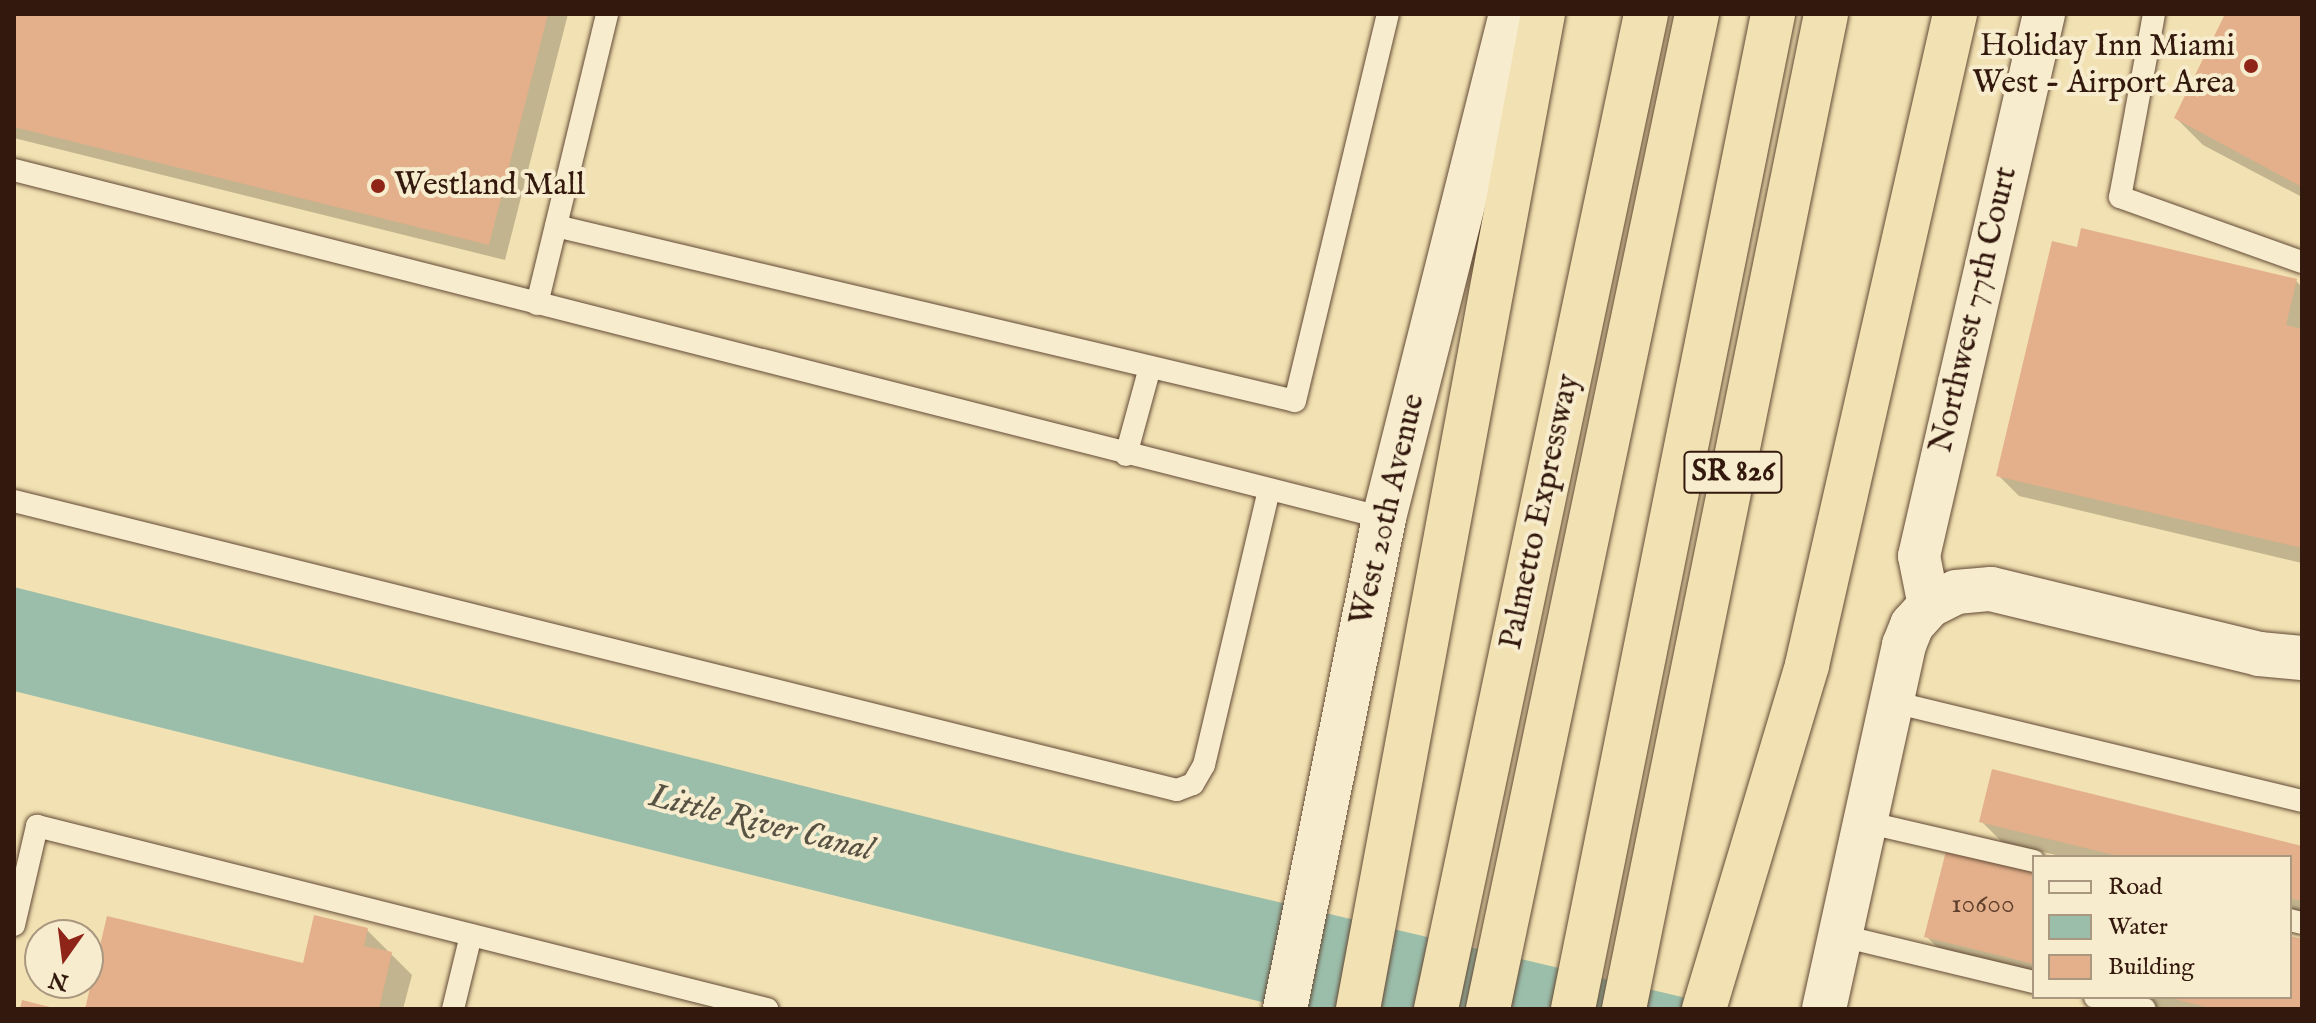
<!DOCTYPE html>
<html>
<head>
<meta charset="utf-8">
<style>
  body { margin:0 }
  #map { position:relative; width:2316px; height:1023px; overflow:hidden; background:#f2e1b2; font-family:"IM FELL English",serif }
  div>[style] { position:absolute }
  .water>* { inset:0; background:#9bbeab }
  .shadow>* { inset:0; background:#0003 }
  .building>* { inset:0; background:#e3b08b }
  .roads { filter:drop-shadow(0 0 2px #634a36) drop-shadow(0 0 2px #634a36) }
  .service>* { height:22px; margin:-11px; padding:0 11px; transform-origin:11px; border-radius:11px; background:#f7eccd }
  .minor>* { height:42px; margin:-21px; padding:0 21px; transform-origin:21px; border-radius:21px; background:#f7eccd }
  .tertiary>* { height:44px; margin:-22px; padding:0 22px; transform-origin:22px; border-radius:22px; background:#f7eccd }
  .motorway>* { height:44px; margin:-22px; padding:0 22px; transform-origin:22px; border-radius:22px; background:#f2e1b2 }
  .dots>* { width:22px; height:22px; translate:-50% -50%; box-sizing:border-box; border:4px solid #f7eccd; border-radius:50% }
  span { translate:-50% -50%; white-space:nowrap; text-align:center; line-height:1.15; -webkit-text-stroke:8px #f7eccd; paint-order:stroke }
  .number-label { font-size:28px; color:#5f3e2c }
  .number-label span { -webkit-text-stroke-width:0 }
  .shield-label span { padding:2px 6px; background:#f7eccd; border:2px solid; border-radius:6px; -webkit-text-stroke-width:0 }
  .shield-label { font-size:30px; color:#33180d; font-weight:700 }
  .poi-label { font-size:32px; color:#33180d }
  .right { translate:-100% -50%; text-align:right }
  .left { translate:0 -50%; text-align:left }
  .street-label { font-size:32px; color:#33180d }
  .water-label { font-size:34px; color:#575244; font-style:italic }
  .frame { position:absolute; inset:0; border:16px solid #33180d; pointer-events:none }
  .legend { position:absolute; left:2032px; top:855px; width:260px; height:144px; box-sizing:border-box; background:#f7eccd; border:2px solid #a99780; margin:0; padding:10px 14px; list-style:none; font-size:24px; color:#33180d }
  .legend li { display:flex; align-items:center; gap:16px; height:40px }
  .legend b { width:40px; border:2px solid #a99780 }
  .north { position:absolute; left:24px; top:919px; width:80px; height:80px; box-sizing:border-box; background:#f7eccd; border:2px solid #a99780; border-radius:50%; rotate:194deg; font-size:22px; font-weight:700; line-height:32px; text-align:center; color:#33180d }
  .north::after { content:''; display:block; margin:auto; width:28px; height:36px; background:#8f2418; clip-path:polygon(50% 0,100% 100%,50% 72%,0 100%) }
</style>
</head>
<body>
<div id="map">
  <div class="water">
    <div style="clip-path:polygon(14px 587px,1070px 853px,1733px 1009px,1290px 1009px,14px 691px)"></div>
  </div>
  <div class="shadow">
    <div style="clip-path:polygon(14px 14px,568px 14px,505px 260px,14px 138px)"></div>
    <div style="clip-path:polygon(2227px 14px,2302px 14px,2302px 197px,2203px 145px,2176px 118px)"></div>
    <div style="clip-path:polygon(2296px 281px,2302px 287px,2302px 563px,2019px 496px,1998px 475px)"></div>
    <div style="clip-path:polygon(1981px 821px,2302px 848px,2302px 916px,2290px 913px,2290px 857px,2064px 857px,2002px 842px)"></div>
    <div style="clip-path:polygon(2034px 875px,2034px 979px,1947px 957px,1927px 937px)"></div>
    <div style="clip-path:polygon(367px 930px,412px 975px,403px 1009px,87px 1009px,305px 965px)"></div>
    <div style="clip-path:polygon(2290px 938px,2302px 941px,2302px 1009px,2156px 1009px,2108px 997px,2290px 997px)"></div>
  </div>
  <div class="building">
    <div style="clip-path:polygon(14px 14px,548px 14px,489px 245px,14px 127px)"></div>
    <div style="clip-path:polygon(2225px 14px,2302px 14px,2302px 187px,2174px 118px)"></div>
    <div style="clip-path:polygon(2081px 228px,2297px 279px,2286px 325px,2302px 329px,2302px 548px,1996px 476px,2052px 241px,2077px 247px)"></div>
    <div style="clip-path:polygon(1992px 769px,2302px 846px,2302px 901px,2290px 898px,2290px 857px,2122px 857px,1979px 822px)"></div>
    <div style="clip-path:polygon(1946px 851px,2034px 872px,2034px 964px,1924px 937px)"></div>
    <div style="clip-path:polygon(314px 915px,368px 928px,364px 946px,392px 952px,379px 1009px,85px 1009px,107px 916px,303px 963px)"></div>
    <div style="clip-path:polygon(2290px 936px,2302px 939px,2302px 1009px,2214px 1009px,2170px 998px,2290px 997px)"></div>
    <div style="clip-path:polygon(22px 1000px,54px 1008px,54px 1009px,20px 1009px)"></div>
  </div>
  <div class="roads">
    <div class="service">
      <div style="left:2154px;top:14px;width:186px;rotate:100.5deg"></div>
      <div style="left:2120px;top:197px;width:193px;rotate:19.7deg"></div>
      <div style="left:14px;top:170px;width:1414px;rotate:14.25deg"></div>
      <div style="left:556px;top:226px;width:759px;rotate:13.32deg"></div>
      <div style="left:1295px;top:401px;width:398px;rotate:-76.5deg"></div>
      <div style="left:537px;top:304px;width:298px;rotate:-76.4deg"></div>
      <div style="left:1126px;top:455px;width:91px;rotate:-74.7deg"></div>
      <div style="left:14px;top:501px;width:1198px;rotate:13.96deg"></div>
      <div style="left:1177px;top:790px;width:17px;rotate:-21deg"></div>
      <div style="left:1193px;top:784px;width:22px;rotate:-60deg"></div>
      <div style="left:1204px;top:765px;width:283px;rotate:-76.7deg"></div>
      <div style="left:1893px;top:702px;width:421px;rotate:13.6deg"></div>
      <div style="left:1865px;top:822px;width:173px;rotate:13deg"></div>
      <div style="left:2290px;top:920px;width:12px;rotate:14deg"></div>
      <div style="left:14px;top:925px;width:102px;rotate:-76.9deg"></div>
      <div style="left:37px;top:826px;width:753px;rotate:14.07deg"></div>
      <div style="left:1838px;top:935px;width:202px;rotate:13.5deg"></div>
      <div style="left:2095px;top:997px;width:51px;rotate:13.5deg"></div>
      <div style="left:453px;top:1009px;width:76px;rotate:-76.3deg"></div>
    </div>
    <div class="minor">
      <div style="left:1929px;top:606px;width:51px;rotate:-101.3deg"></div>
      <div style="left:1919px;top:556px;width:556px;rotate:-77.01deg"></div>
    </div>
    <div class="tertiary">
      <div style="left:1285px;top:1009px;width:501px;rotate:-78.6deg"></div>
      <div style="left:1384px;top:518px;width:520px;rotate:-75.86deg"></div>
      <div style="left:1824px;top:1009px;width:373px;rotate:-77.6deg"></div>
      <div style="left:1904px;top:645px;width:22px;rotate:-68deg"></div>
      <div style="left:1912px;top:625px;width:25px;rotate:-48deg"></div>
      <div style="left:1929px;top:606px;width:30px;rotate:-27deg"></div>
      <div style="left:1956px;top:592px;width:35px;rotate:-5deg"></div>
      <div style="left:1991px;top:589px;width:276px;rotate:13.6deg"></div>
      <div style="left:2259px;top:654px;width:43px;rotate:5.3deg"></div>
    </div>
    <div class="motorway">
      <div style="left:1358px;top:1009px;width:1012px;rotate:-79.47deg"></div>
      <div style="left:1436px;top:1009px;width:1017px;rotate:-78.08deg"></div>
      <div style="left:1488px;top:1009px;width:1017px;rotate:-78.14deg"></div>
      <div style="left:1573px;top:1009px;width:1015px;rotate:-78.63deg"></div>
      <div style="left:1624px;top:1009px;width:1015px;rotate:-78.52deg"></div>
      <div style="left:1704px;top:1009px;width:359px;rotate:-73.3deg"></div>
      <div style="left:1807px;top:665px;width:668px;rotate:-77.19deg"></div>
    </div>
  </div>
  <div class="dots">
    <div style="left:2251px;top:66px;background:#8f2418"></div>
    <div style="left:378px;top:186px;background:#8f2418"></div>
  </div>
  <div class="number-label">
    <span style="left:1983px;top:905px">10600</span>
  </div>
  <div class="shield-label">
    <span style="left:1733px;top:472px">SR 826</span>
  </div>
  <div class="poi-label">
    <span class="right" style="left:2235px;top:66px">Holiday Inn Miami<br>West - Airport Area</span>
    <span class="left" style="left:394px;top:186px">Westland Mall</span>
  </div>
  <div class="street-label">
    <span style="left:1975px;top:310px;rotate:-77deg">Northwest 77th Court</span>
    <span style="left:1389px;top:510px;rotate:-77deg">West 20th Avenue</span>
    <span style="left:1541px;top:512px;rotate:-78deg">Palmetto Expressway</span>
  </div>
  <div class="water-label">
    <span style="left:761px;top:823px;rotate:14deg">Little River Canal</span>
  </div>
  <div class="frame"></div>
  <ul class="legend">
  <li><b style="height:10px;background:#f7eccd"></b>Road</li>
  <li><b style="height:22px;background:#9bbeab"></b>Water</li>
  <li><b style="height:22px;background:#e3b08b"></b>Building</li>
  </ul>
  <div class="north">N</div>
</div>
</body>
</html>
